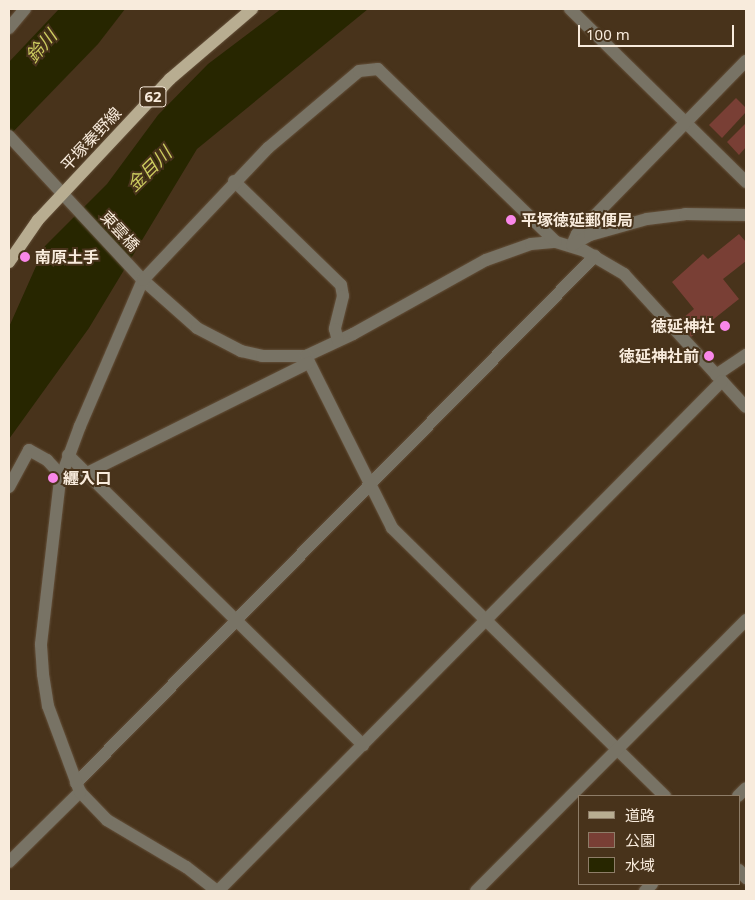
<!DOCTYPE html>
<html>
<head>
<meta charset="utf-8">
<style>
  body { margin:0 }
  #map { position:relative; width:755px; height:900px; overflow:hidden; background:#48331b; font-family:"Noto Sans","Noto Sans JP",sans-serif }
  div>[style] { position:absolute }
  .green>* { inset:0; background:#793f35 }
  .water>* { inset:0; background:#272600 }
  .roads { filter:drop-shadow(0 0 1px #64503a) drop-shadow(0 0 1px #64503a) }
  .minor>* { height:12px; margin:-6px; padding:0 6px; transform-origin:6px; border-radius:6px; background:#787365 }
  .major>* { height:12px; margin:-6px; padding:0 6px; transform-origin:6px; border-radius:6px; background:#b8ad91 }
  .dots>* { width:14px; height:14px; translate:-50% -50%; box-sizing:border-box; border:2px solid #48331b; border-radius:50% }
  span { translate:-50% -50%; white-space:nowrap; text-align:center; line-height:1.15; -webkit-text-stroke:4px #48331b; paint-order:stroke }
  .shield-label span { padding:1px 4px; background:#48331b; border:1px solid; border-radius:4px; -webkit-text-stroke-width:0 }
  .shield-label { font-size:15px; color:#f8ebdc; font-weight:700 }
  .street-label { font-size:16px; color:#f8ebdc }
  .poi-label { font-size:16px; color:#f8ebdc; font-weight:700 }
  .left { translate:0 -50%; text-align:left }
  .right { translate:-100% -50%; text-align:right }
  .water-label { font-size:18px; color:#cccc5f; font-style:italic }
  .frame { position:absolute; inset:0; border:10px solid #f8ebdc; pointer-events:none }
  .legend { position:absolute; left:578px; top:795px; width:162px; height:90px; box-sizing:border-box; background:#48331b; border:1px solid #8e7d68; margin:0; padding:6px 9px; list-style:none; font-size:15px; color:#f8ebdc }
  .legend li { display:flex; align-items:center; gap:10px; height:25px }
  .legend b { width:25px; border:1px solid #8e7d68 }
  .scale { position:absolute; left:578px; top:25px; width:156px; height:22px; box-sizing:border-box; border:2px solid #f8ebdc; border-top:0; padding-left:6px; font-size:15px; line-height:18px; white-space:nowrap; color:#f8ebdc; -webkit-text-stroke:4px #48331b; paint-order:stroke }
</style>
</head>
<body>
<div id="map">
  <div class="green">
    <div style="clip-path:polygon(736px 98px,746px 108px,746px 112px,722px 138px,709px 125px)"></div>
    <div style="clip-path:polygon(746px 123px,746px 147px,739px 155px,727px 142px)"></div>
    <div style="clip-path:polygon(739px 234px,746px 242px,746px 261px,723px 279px,739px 299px,691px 337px,678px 322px,694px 309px,672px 282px,703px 254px,708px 259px)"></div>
  </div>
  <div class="water">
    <div style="clip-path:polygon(59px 9px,125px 9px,98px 44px,9px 136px,9px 62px)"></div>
    <div style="clip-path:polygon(281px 9px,368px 9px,197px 149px,89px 328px,9px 439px,9px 327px,45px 246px,107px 184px,158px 115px,208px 64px)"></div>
  </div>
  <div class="roads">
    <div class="minor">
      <div style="left:570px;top:9px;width:247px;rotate:44.5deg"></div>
      <div style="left:9px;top:28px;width:25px;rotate:-50deg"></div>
      <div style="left:9px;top:136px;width:197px;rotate:47.1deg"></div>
      <div style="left:143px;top:280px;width:72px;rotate:41.6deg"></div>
      <div style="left:197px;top:328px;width:50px;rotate:27.6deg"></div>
      <div style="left:241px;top:351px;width:22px;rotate:13deg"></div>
      <div style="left:262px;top:356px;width:44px"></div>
      <div style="left:306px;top:356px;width:52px;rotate:-25.1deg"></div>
      <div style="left:353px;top:334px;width:152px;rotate:-29.1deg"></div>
      <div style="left:486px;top:260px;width:48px;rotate:-19.6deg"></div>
      <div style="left:531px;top:244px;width:25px;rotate:-5deg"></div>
      <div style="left:556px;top:242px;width:28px;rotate:17deg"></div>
      <div style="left:583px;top:250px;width:48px;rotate:30.3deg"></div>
      <div style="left:624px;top:274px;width:180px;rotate:47.5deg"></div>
      <div style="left:234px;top:181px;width:149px;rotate:44.2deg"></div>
      <div style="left:341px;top:285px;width:11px;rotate:80deg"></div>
      <div style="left:343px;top:296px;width:34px;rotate:104deg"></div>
      <div style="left:335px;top:329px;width:12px;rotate:76deg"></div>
      <div style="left:572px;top:245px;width:12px;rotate:-66deg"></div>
      <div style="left:577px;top:234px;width:242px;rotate:-45.7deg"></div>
      <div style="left:572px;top:245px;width:21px;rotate:-29deg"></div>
      <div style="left:590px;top:235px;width:59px;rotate:-15.7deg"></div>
      <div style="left:647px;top:219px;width:38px;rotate:-7deg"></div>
      <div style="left:685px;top:214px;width:61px;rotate:0.9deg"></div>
      <div style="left:306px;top:356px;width:192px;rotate:63.4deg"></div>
      <div style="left:392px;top:528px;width:383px;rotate:44.5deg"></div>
      <div style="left:716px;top:375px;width:36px;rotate:-34deg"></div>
      <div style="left:68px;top:455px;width:414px;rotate:44.5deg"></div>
      <div style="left:87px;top:473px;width:248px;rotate:-26.4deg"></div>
      <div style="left:9px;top:487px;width:42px;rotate:-61.6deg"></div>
      <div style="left:29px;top:450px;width:21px;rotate:29deg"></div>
      <div style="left:47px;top:460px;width:22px;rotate:47deg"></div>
      <div style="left:76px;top:783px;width:740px;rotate:-45.44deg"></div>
      <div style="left:738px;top:796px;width:11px;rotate:-45deg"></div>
      <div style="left:9px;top:862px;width:100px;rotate:-44.6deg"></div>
      <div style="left:739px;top:870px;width:11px;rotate:49deg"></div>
      <div style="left:217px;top:891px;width:39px;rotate:-142deg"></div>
      <div style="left:186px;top:867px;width:92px;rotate:-149.3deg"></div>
      <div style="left:107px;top:820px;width:39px;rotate:-134deg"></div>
      <div style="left:80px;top:792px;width:92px;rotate:-110.4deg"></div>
      <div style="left:48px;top:706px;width:32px;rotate:-99deg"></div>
      <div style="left:43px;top:674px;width:30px;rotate:-94deg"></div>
      <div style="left:41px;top:644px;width:165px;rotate:-83.4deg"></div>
      <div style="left:60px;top:480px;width:58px;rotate:-69.7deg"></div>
      <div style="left:80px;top:426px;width:159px;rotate:-66.7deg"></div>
      <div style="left:143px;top:280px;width:182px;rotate:-46.6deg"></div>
      <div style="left:268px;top:148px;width:119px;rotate:-40.2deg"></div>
      <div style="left:359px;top:71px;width:19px;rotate:-6deg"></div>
      <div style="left:378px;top:69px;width:248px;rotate:44.2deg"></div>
      <div style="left:218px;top:891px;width:717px;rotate:-45.34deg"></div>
      <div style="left:476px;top:891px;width:383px;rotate:-45.1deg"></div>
      <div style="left:645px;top:891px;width:10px;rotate:-45deg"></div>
    </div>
    <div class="major">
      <div style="left:9px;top:262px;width:51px;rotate:-55.4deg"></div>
      <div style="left:38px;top:220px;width:193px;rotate:-46.9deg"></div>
      <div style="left:170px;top:79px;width:108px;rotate:-40.5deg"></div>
    </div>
  </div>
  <div class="dots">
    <div style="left:511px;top:220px;background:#f987e9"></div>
    <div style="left:25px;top:257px;background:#f987e9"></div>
    <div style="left:725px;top:326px;background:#f987e9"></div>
    <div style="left:709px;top:356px;background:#f987e9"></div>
    <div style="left:53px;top:478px;background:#f987e9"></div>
  </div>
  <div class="shield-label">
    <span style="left:153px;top:97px">62</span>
  </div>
  <div class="street-label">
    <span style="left:91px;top:139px;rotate:-47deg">平塚秦野線</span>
    <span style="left:120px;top:231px;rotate:47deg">東雲橋</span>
  </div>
  <div class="poi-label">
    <span class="left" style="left:521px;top:220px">平塚徳延郵便局</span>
    <span class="left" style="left:35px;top:257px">南原土手</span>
    <span class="right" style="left:715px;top:326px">徳延神社</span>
    <span class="right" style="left:699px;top:356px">徳延神社前</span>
    <span class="left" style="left:63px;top:478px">纒入口</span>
  </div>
  <div class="water-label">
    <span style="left:41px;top:46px;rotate:-49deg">鈴川</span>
    <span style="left:149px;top:169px;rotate:-45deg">金目川</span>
  </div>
  <div class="frame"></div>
  <ul class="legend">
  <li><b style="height:6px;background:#b8ad91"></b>道路</li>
  <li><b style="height:14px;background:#793f35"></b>公園</li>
  <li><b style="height:14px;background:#272600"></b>水域</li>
  </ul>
  <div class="scale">100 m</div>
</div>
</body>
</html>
